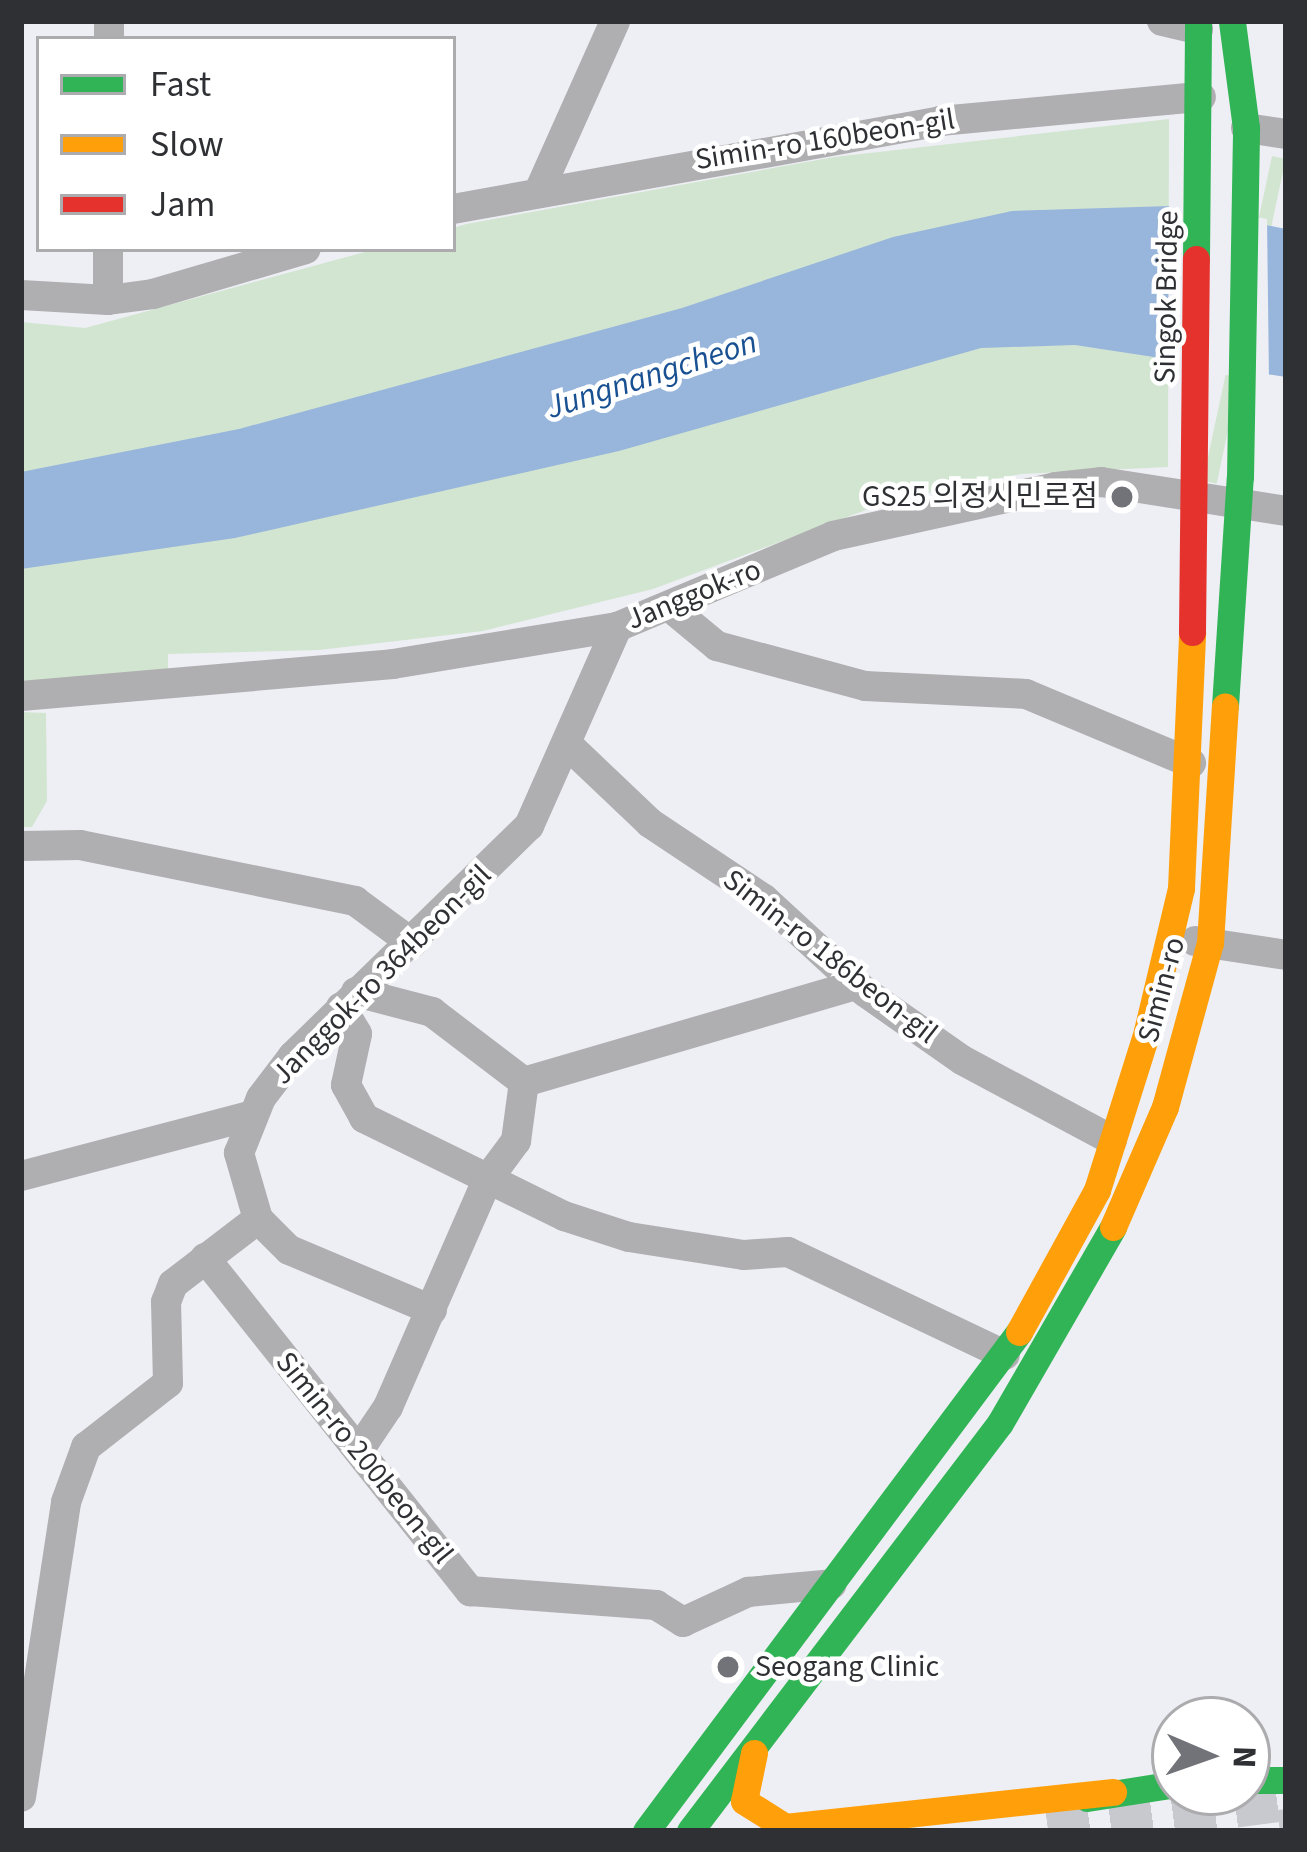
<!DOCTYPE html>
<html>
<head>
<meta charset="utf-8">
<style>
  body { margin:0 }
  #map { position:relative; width:1307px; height:1852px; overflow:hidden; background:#eeeff5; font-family:"Source Sans 3","Noto Sans KR",sans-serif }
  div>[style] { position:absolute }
  .green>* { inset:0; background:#d2e5d1; transform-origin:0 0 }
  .water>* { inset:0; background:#98b5dc }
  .pier>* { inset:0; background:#eeeff5 }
  .secondary-tunnel>* { height:42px; margin-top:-21px; transform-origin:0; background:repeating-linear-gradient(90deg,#c8c9ce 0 42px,transparent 0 63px) }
  .street>* { height:30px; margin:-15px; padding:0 15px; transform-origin:15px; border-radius:15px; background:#afaeb0 }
  .fast>* { height:27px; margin:-13.5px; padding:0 13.5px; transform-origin:13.5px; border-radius:13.5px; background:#30b455 }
  .slow>* { height:27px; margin:-13.5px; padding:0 13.5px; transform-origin:13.5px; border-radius:13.5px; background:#ff9f0a }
  .jam>* { height:27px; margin:-13.5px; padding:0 13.5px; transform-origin:13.5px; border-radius:13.5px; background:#e5322d }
  .dots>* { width:33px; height:33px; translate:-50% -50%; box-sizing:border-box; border:6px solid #fff; border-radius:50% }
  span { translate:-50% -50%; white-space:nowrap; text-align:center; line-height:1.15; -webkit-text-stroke:9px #fff; paint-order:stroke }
  .street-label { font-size:30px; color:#2f3034 }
  .poi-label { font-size:30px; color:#2f3034 }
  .right { translate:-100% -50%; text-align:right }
  .left { translate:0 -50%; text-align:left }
  .water-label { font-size:33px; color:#185091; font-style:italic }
  .frame { position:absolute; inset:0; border:24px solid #2f3034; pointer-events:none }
  .legend { position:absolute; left:36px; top:36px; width:420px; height:216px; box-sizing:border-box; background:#fff; border:3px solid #acacae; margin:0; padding:15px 21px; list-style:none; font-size:36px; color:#2f3034 }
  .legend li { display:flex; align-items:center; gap:24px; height:60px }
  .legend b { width:60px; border:3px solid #acacae }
  .north { position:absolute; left:1151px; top:1696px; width:120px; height:120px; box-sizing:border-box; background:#fff; border:3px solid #acacae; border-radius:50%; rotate:92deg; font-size:33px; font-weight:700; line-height:48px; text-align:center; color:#2f3034 }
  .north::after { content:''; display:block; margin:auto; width:42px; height:54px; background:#727378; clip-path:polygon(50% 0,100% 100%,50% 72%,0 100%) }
</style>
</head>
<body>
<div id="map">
  <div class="green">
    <div style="clip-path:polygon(1169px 119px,1168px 467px,1021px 474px,893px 500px,653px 589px,483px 631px,319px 650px,168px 654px,168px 675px,21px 683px,21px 322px,85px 328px,376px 249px,453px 249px,453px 228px,466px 224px,834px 157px)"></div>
    <div style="left:1272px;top:156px;width:14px;height:332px;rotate:12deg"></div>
    <div style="clip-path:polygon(21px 712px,46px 713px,47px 801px,32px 827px,21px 827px)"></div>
  </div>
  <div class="water">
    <div style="clip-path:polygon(1171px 206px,1286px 229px,1286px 377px,1075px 345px,981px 348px,619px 451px,235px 538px,21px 569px,21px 472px,239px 429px,682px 308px,893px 237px,1012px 211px)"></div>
  </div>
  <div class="pier">
    <div style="clip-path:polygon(1169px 200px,1267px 219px,1269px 381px,1168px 367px)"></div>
  </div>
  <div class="secondary-tunnel">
    <div style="left:1048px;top:1831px;width:240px;rotate:-7.4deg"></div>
    <div style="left:1280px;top:1831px;width:6px;rotate:-9deg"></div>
  </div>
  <div class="street">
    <div style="left:1162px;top:21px;width:37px;rotate:13deg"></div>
    <div style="left:109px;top:39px;width:18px;rotate:-90deg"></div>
    <div style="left:1246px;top:128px;width:40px;rotate:8.5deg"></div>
    <div style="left:540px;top:189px;width:184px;rotate:-65.9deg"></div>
    <div style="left:453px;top:209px;width:495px;rotate:-10.2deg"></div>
    <div style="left:940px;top:121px;width:262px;rotate:-5.3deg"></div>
    <div style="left:21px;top:295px;width:87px;rotate:3.3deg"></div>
    <div style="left:108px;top:300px;width:45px;rotate:-7.6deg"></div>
    <div style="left:153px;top:294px;width:159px;rotate:-16.4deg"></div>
    <div style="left:108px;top:300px;width:51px;rotate:-90deg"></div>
    <div style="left:671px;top:608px;width:60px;rotate:39.6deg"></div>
    <div style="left:717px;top:646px;width:153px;rotate:15.1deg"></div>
    <div style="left:865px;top:686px;width:161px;rotate:2.8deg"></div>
    <div style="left:1026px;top:694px;width:179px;rotate:22.7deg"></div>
    <div style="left:21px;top:696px;width:373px;rotate:-4.9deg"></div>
    <div style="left:393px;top:664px;width:227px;rotate:-9.4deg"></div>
    <div style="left:617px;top:627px;width:234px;rotate:-22.8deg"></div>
    <div style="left:833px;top:536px;width:228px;rotate:-12.4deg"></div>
    <div style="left:1056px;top:487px;width:45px;rotate:-6.3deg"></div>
    <div style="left:1101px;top:482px;width:187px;rotate:8.9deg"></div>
    <div style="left:569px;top:746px;width:112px;rotate:43.5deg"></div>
    <div style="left:650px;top:823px;width:137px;rotate:33.7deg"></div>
    <div style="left:764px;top:899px;width:137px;rotate:42.6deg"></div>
    <div style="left:865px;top:992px;width:118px;rotate:35deg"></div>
    <div style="left:962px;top:1060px;width:170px;rotate:28.1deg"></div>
    <div style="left:21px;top:846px;width:59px;rotate:-1deg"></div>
    <div style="left:80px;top:845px;width:281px;rotate:11.5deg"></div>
    <div style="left:355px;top:901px;width:71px;rotate:36.4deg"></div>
    <div style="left:1195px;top:941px;width:92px;rotate:8.7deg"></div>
    <div style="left:356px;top:992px;width:79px;rotate:14.7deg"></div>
    <div style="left:432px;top:1012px;width:116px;rotate:37.3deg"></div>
    <div style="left:524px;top:1082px;width:346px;rotate:-16.3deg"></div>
    <div style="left:341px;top:1007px;width:31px;rotate:59deg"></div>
    <div style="left:357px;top:1034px;width:52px;rotate:102.2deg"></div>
    <div style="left:346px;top:1085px;width:38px;rotate:61deg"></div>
    <div style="left:364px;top:1118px;width:223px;rotate:26.1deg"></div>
    <div style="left:564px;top:1216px;width:68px;rotate:17.9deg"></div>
    <div style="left:629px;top:1237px;width:116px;rotate:8.9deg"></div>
    <div style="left:744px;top:1255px;width:44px;rotate:-3.9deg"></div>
    <div style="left:788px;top:1252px;width:240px;rotate:25.4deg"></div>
    <div style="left:21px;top:1176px;width:240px;rotate:-14.7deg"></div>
    <div style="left:205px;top:1258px;width:426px;rotate:51.5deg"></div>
    <div style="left:470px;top:1591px;width:187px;rotate:4.3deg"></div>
    <div style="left:656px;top:1605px;width:32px;rotate:32deg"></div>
    <div style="left:683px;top:1622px;width:72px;rotate:-24.8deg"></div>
    <div style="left:748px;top:1592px;width:84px;rotate:-5.4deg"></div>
    <div style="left:432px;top:1310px;width:155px;rotate:-157.2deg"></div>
    <div style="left:289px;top:1250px;width:44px;rotate:-135deg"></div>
    <div style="left:258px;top:1219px;width:69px;rotate:-106.1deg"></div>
    <div style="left:239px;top:1153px;width:59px;rotate:-68.2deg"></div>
    <div style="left:261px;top:1098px;width:53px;rotate:-52.7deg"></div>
    <div style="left:293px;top:1056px;width:330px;rotate:-44.3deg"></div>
    <div style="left:529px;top:826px;width:218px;rotate:-66.1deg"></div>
    <div style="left:359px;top:1450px;width:52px;rotate:-56deg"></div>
    <div style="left:388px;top:1407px;width:248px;rotate:-66.4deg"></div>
    <div style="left:487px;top:1180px;width:49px;rotate:-53.4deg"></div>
    <div style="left:516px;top:1141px;width:60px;rotate:-82.3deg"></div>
    <div style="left:21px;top:1797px;width:298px;rotate:-81.3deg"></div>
    <div style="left:66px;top:1502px;width:59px;rotate:-70deg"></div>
    <div style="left:86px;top:1447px;width:104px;rotate:-38deg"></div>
    <div style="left:168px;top:1383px;width:81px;rotate:-91.4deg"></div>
    <div style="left:166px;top:1302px;width:19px;rotate:-69deg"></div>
    <div style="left:173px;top:1284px;width:107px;rotate:-37.4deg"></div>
  </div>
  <div class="fast">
    <div style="left:1196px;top:259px;width:238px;rotate:-89.5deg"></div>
    <div style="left:1225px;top:706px;width:229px;rotate:-86.3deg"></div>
    <div style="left:1240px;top:477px;width:349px;rotate:-89deg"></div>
    <div style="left:1246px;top:128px;width:108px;rotate:-97.5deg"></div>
    <div style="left:1247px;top:1780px;width:39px"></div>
    <div style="left:1087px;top:1798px;width:89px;rotate:-9deg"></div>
    <div style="left:646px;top:1831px;width:623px;rotate:-53.22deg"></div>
    <div style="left:690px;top:1831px;width:512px;rotate:-52.77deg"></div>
    <div style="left:1000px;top:1423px;width:226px;rotate:-60deg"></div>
  </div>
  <div class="slow">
    <div style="left:1113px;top:1227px;width:131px;rotate:-66.6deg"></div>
    <div style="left:1165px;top:1107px;width:170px;rotate:-74.7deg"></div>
    <div style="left:1210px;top:943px;width:237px;rotate:-86.4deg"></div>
    <div style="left:1019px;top:1332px;width:162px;rotate:-61.2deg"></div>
    <div style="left:1097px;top:1190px;width:167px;rotate:-72.5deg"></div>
    <div style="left:1147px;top:1031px;width:147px;rotate:-76.6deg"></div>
    <div style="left:1181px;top:888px;width:256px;rotate:-87.5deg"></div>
    <div style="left:754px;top:1753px;width:49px;rotate:101.8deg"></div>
    <div style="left:744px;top:1801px;width:49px;rotate:32.4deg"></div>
    <div style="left:785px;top:1827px;width:330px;rotate:-6.1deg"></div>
  </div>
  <div class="jam">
    <div style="left:1192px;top:632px;width:373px;rotate:-89.4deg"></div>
  </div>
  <div class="dots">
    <div style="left:1122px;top:497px;background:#727378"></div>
    <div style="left:728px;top:1667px;background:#727378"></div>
  </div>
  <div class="street-label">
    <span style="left:825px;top:140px;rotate:-9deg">Simin-ro 160beon-gil</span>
    <span style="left:1167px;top:297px;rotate:-89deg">Singok Bridge</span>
    <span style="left:694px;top:595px;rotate:-22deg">Janggok-ro</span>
    <span style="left:830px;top:957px;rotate:38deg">Simin-ro 186beon-gil</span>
    <span style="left:382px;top:975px;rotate:-45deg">Janggok-ro 364beon-gil</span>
    <span style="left:1162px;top:990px;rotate:-75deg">Simin-ro</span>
    <span style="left:364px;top:1458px;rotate:51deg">Simin-ro 200beon-gil</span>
  </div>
  <div class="poi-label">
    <span class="right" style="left:1098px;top:497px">GS25 의정시민로점</span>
    <span class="left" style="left:755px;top:1667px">Seogang Clinic</span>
  </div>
  <div class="water-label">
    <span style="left:652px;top:375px;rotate:-18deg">Jungnangcheon</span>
  </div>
  <div class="frame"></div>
  <ul class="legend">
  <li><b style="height:15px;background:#30b455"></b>Fast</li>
  <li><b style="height:15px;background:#ff9f0a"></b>Slow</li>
  <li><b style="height:15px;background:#e5322d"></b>Jam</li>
  </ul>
  <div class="north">N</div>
</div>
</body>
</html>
